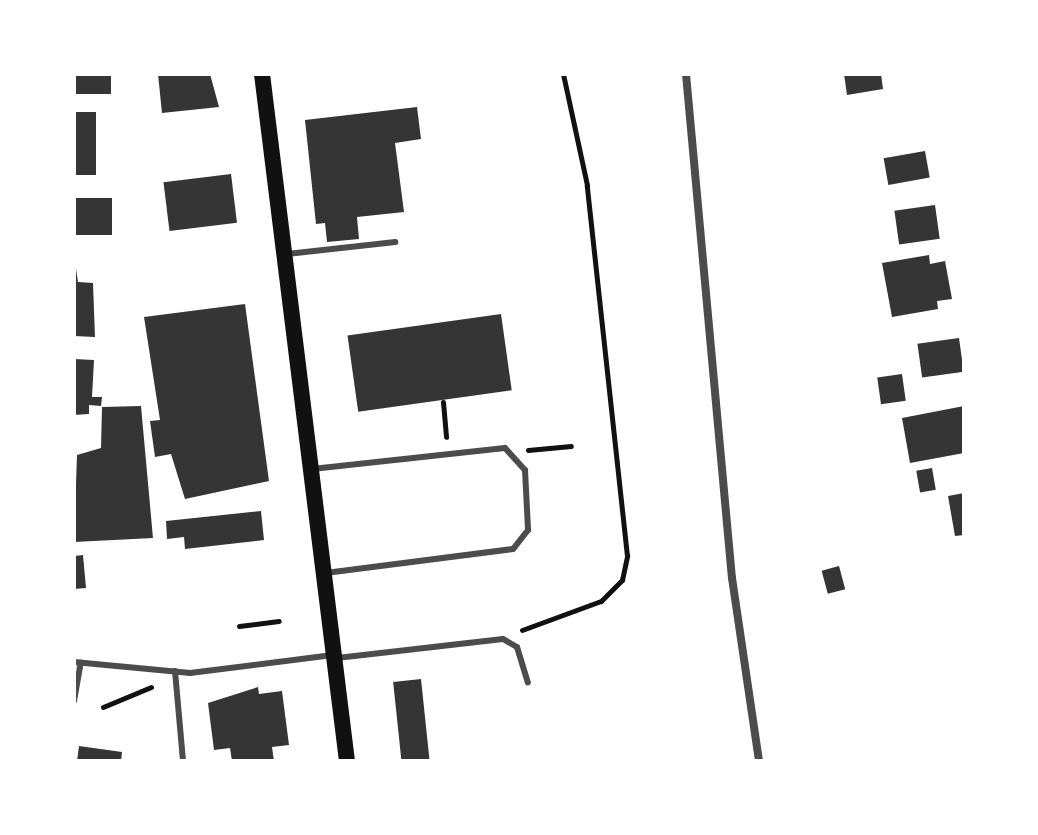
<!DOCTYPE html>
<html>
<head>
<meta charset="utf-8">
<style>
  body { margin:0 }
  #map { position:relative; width:1038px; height:835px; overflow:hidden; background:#fff; font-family:Lato,sans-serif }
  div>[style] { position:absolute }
  .building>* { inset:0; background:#353535; transform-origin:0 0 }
  .path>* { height:5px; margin:-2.5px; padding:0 2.5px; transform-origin:2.5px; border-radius:2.5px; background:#111 }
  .service>* { height:6px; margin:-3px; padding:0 3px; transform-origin:3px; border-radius:3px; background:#4c4c4c }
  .minor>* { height:8px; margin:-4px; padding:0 4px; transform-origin:4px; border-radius:4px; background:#4c4c4c }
  .secondary>* { height:16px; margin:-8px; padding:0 8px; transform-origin:8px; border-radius:8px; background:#111 }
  span { translate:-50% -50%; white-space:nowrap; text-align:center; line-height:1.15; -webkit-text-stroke:6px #fff; paint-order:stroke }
  .frame { position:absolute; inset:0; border:76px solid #fff; pointer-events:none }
</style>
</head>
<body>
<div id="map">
  <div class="building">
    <div style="left:74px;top:74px;width:37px;height:20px"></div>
    <div style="clip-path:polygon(158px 74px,210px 74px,219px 107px,162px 113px)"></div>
    <div style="clip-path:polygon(844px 74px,881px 74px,883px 89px,847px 95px)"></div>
    <div style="clip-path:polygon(417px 107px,421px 139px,395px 143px,404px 212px,357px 217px,359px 239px,327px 242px,325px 223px,316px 224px,305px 120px)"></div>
    <div style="left:74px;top:112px;width:22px;height:63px"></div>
    <div style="left:925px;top:151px;width:27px;height:42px;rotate:80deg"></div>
    <div style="left:231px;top:174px;width:49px;height:68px;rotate:83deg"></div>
    <div style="left:74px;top:198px;width:38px;height:37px"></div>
    <div style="left:935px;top:205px;width:34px;height:41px;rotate:82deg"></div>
    <div style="clip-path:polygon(74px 255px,78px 282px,93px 283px,95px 337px,74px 336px)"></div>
    <div style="clip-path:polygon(929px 255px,930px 264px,945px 261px,952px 299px,937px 301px,938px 309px,892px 317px,882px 263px)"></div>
    <div style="clip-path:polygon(245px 304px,269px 481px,185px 499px,171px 454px,155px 457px,150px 421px,160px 420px,144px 317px)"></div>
    <div style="left:501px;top:314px;width:77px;height:155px;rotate:82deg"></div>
    <div style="left:959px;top:338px;width:34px;height:42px;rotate:82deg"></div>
    <div style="clip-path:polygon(74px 359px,94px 360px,92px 397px,102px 397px,101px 406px,89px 405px,89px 414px,74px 415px)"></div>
    <div style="left:902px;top:374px;width:27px;height:25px;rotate:82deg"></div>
    <div style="clip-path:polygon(141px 406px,153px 538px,74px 542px,77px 455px,101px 448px,102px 407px)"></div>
    <div style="clip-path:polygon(964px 406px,964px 453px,910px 463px,902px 418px)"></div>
    <div style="left:932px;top:468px;width:22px;height:16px;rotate:80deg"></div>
    <div style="clip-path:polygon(964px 493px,964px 535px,955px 536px,948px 496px)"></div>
    <div style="clip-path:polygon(261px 511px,264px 540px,185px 549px,184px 537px,167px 539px,166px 521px)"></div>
    <div style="clip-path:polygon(83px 555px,86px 588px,74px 589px,74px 556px)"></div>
    <div style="left:839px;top:566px;width:24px;height:18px;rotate:75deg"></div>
    <div style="left:421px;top:679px;width:82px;height:28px;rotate:84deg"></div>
    <div style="clip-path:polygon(258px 687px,259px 694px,282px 691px,289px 745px,272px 747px,274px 761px,232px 761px,230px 748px,214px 750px,208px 703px)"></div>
    <div style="clip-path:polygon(79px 746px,122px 752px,121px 761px,77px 761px)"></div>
  </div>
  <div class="path">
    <div style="left:443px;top:402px;width:35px;rotate:85deg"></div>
    <div style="left:528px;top:450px;width:43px;rotate:-5.3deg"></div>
    <div style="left:239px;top:626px;width:40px;rotate:-7.1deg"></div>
    <div style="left:522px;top:630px;width:84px;rotate:-20.2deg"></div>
    <div style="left:601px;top:601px;width:30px;rotate:-45deg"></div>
    <div style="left:622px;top:580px;width:25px;rotate:-78deg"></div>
    <div style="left:627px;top:556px;width:373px;rotate:-96.2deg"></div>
    <div style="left:587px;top:185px;width:114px;rotate:-102.2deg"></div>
    <div style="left:103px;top:707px;width:52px;rotate:-22.6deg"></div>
  </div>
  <div class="service">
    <div style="left:287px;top:254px;width:109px;rotate:-6.3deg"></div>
    <div style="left:312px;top:469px;width:194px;rotate:-6.2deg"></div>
    <div style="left:505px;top:448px;width:30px;rotate:48deg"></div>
    <div style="left:525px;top:470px;width:60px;rotate:87.1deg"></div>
    <div style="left:528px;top:530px;width:24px;rotate:128deg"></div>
    <div style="left:513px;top:549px;width:189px;rotate:172.7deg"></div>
    <div style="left:337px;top:658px;width:167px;rotate:-6.5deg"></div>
    <div style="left:503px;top:639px;width:16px;rotate:30deg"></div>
    <div style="left:517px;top:647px;width:37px;rotate:73deg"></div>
    <div style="left:74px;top:662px;width:117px;rotate:5.4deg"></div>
    <div style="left:190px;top:673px;width:144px;rotate:-7.2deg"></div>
    <div style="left:175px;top:671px;width:90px;rotate:84.9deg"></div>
    <div style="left:74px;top:701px;width:39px;rotate:-80deg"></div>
  </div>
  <div class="minor">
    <div style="left:686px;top:74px;width:506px;rotate:84.79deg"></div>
    <div style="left:732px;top:578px;width:185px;rotate:81.6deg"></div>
  </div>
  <div class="secondary">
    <div style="left:262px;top:74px;width:692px;rotate:82.95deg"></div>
  </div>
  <div class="frame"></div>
</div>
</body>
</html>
